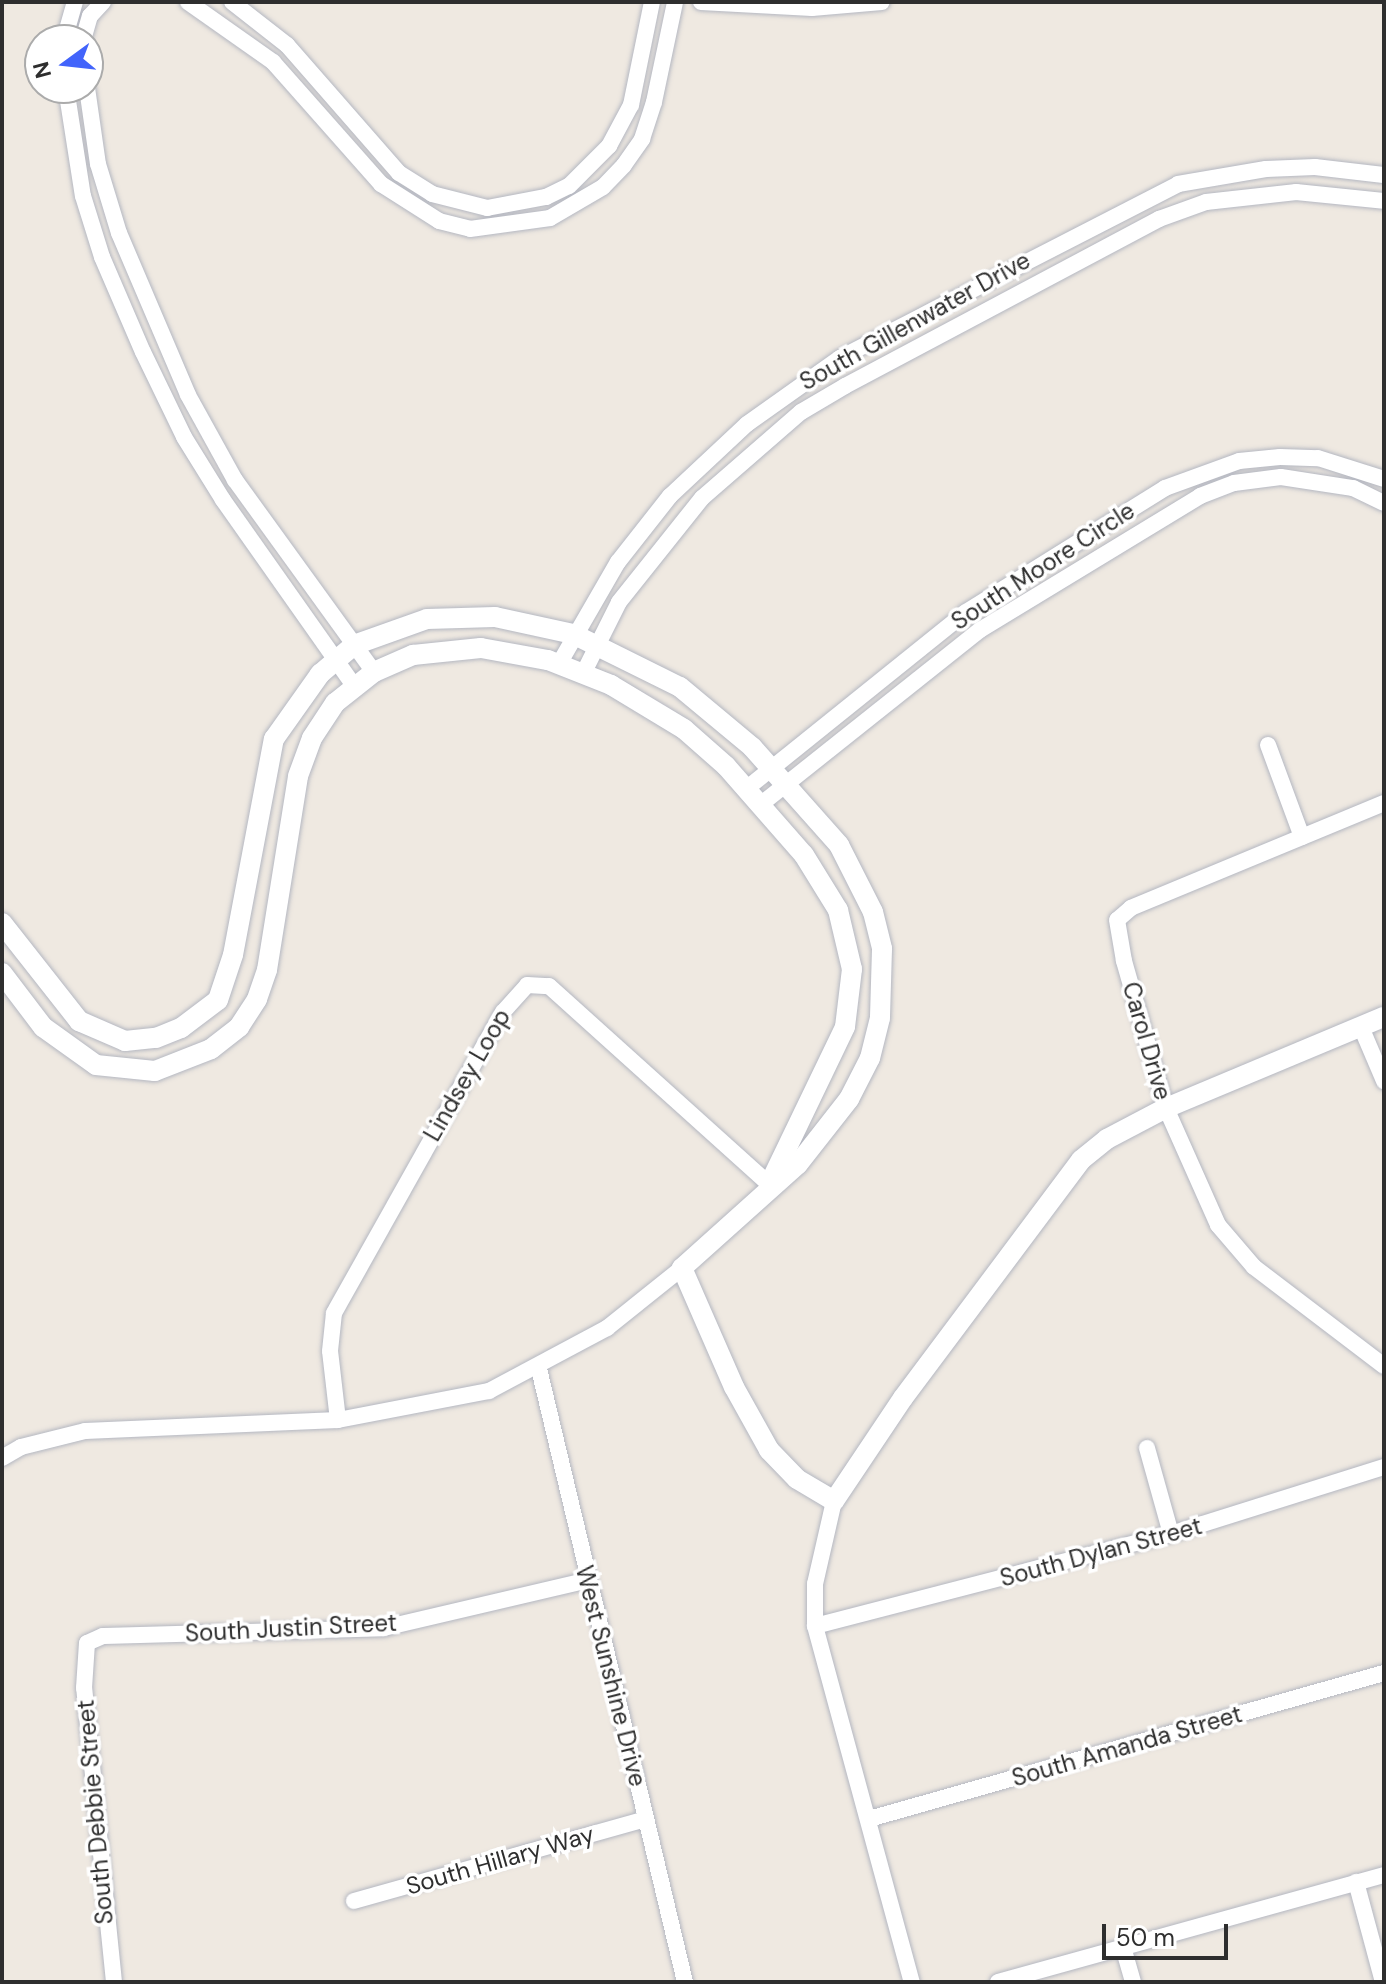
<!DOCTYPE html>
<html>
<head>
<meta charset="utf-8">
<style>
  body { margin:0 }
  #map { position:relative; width:1386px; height:1984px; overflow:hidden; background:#efe9e1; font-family:"DM Sans",sans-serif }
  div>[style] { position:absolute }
  .roads { filter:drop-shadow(0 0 2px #b4b7c1) drop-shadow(0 0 2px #b4b7c1) }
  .minor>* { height:16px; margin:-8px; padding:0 8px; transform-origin:8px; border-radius:8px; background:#fff }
  .tertiary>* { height:20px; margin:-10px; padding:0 10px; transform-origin:10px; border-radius:10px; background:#fff }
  span { translate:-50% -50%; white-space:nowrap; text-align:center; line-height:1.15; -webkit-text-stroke:7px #fff; paint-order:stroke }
  .street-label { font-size:24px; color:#2e2e2e }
  .frame { position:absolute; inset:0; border:4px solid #2e2e2e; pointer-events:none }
  .north { position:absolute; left:24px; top:24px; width:80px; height:80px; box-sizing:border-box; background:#fff; border:2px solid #ababab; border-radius:50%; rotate:255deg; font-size:22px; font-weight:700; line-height:32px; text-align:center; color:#2e2e2e }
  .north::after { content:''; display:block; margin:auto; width:28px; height:36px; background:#4264fb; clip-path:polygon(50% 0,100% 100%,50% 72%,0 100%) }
  .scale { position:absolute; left:1102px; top:1924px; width:126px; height:36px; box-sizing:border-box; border:4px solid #2e2e2e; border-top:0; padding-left:10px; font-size:24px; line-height:28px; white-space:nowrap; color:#2e2e2e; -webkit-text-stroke:6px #fff; paint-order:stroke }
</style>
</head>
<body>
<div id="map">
  <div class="roads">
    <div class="minor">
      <div style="left:188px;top:2px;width:104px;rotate:35.2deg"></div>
      <div style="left:273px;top:62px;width:163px;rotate:48.5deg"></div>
      <div style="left:381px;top:184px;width:69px;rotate:32.5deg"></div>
      <div style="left:439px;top:221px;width:32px;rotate:14deg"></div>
      <div style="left:470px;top:229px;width:81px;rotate:-7.8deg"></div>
      <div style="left:550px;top:218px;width:61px;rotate:-30.3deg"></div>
      <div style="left:603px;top:187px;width:30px;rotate:-46deg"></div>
      <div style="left:624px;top:165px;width:32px;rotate:-55deg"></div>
      <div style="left:642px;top:139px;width:39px;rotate:-72deg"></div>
      <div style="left:654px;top:102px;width:102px;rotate:-78.1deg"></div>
      <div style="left:232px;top:2px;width:70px;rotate:38deg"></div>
      <div style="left:287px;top:45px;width:170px;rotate:48.8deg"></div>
      <div style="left:399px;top:173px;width:39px;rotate:32deg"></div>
      <div style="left:432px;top:194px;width:57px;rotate:14.3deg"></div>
      <div style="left:487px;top:208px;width:60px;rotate:-10.6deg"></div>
      <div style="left:546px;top:197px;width:25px;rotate:-26deg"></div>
      <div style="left:569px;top:186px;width:57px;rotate:-45deg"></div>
      <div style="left:609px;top:146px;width:47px;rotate:-61.8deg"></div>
      <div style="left:631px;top:105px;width:105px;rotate:-78.5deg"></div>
      <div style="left:701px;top:2px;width:111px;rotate:3.1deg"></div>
      <div style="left:812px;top:8px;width:70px;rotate:-4.9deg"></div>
      <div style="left:64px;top:40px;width:40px;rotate:-74deg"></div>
      <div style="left:83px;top:40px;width:25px;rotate:-74deg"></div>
      <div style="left:90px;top:16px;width:19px;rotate:-47deg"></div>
      <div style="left:66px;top:88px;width:109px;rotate:81.1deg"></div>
      <div style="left:83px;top:196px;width:64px;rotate:72.7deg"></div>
      <div style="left:102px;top:257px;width:103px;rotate:66.7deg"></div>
      <div style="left:143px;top:352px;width:94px;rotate:64.2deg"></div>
      <div style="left:184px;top:437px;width:74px;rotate:58.2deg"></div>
      <div style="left:223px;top:500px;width:228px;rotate:54.8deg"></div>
      <div style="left:87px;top:88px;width:77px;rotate:81.8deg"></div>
      <div style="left:98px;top:164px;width:72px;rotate:73.1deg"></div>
      <div style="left:119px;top:233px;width:176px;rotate:66.9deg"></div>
      <div style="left:188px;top:395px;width:97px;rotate:61.1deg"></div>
      <div style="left:235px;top:480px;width:237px;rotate:54.1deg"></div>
      <div style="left:559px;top:664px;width:118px;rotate:-60deg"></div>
      <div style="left:618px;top:562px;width:84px;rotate:-51.8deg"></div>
      <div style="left:670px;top:496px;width:105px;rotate:-43.1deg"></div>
      <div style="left:747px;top:424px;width:114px;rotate:-35.4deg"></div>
      <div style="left:840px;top:358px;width:380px;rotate:-27.2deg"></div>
      <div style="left:1178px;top:184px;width:89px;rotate:-9.7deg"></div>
      <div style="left:1266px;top:169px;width:49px;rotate:-2.3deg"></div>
      <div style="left:1315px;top:167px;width:69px;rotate:6.6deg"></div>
      <div style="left:583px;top:674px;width:80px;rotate:-63.4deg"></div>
      <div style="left:619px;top:602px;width:133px;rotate:-51.4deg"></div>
      <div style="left:702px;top:498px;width:131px;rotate:-41deg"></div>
      <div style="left:801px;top:412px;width:51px;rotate:-30.6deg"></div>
      <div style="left:845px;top:386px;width:356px;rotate:-28deg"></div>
      <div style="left:1159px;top:219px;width:50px;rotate:-19.9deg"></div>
      <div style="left:1206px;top:202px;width:91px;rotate:-6.3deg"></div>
      <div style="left:1296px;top:192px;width:88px;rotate:5.8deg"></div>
      <div style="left:1268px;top:745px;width:98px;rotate:69.7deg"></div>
      <div style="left:746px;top:789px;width:282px;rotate:-38.8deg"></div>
      <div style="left:966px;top:612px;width:234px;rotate:-31.9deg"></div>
      <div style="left:1165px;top:488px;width:79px;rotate:-20deg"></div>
      <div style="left:1239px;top:461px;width:41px;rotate:-5.6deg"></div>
      <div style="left:1280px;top:457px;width:38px;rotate:2deg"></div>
      <div style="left:1318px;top:458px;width:69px;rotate:17.7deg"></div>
      <div style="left:1384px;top:803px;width:274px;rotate:157.5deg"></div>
      <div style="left:1131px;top:908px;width:18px;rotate:139deg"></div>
      <div style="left:1117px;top:920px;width:42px;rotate:80.3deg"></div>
      <div style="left:1124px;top:961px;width:153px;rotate:74.1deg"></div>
      <div style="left:1166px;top:1108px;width:128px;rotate:66deg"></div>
      <div style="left:1218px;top:1225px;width:55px;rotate:49.4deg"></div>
      <div style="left:1254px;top:1267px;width:163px;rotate:37.3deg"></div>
      <div style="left:760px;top:805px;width:281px;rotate:-38.5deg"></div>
      <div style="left:980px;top:630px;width:258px;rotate:-31.3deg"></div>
      <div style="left:1200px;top:496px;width:36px;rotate:-21deg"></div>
      <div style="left:1234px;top:483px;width:47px;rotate:-7.3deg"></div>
      <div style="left:1281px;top:477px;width:73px;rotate:8.7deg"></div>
      <div style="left:1353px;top:488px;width:34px;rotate:26deg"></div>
      <div style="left:1361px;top:1027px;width:59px;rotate:66.9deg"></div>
      <div style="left:539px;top:1369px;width:630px;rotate:76.6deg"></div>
      <div style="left:338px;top:1420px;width:69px;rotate:-96.6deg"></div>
      <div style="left:330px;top:1351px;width:38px;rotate:-84deg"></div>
      <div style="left:334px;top:1313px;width:345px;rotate:-60.7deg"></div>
      <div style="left:503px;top:1012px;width:36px;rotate:-48deg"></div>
      <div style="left:527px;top:985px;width:22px;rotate:3deg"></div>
      <div style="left:549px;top:986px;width:297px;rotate:42deg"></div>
      <div style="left:1147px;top:1448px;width:89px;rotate:74.4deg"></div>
      <div style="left:2px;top:1458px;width:22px;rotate:-30deg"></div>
      <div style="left:21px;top:1447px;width:66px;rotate:-14deg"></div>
      <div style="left:85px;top:1431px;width:253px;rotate:-2.5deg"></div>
      <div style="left:338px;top:1420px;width:154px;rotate:-10.9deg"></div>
      <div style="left:489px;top:1391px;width:134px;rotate:-28.1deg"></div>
      <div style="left:607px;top:1328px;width:96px;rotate:-38.7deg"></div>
      <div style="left:834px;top:1501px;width:85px;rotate:102.9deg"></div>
      <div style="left:815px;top:1584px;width:42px;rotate:90deg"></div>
      <div style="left:815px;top:1626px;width:369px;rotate:74.8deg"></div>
      <div style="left:815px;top:1626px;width:368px;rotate:-14.5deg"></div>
      <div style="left:1171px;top:1534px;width:223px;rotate:-17.5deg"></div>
      <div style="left:869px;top:1819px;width:535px;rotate:-15.83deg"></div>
      <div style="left:1356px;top:1882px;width:104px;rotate:74.9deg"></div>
      <div style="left:354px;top:1901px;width:303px;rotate:-15.7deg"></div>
      <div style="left:1123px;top:1947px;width:36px;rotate:74deg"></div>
      <div style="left:114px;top:1982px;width:296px;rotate:-95.8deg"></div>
      <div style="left:84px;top:1688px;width:45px;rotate:-86.2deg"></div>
      <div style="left:87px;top:1643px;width:17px;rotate:-24deg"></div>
      <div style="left:103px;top:1636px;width:281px;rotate:-1.6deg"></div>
      <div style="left:384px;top:1628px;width:210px;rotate:-13.2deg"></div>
      <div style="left:998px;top:1982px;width:401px;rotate:-15.5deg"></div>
    </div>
    <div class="tertiary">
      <div style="left:2px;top:923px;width:125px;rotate:51.8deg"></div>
      <div style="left:79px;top:1021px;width:50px;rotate:23.5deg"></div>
      <div style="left:125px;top:1041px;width:31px;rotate:-6deg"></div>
      <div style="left:156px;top:1038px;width:27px;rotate:-22deg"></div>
      <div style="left:181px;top:1028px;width:46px;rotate:-37.1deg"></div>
      <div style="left:218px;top:1000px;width:47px;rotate:-71.6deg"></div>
      <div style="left:233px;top:955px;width:220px;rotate:-79.3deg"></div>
      <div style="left:274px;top:739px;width:80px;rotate:-54.7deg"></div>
      <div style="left:320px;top:674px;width:45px;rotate:-40.5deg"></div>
      <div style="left:354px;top:645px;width:77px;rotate:-19.6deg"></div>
      <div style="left:427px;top:619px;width:68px;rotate:-1.7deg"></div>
      <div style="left:495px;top:617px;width:80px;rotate:12.3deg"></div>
      <div style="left:573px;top:634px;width:119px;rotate:26.4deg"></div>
      <div style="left:680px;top:687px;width:94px;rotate:39.8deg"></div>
      <div style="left:752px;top:747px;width:131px;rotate:48.4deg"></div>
      <div style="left:839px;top:845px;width:75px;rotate:63.1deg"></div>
      <div style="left:873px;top:912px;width:38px;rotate:76deg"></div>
      <div style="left:882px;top:949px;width:69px;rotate:91.7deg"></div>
      <div style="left:880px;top:1018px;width:41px;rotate:104deg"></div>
      <div style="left:870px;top:1058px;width:46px;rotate:117.1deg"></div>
      <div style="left:849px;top:1099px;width:83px;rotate:128.1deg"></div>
      <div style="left:798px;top:1164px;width:156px;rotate:138.1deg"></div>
      <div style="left:682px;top:1268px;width:130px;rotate:66.4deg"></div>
      <div style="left:734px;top:1387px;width:72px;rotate:60.9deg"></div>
      <div style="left:769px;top:1450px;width:40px;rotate:46deg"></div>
      <div style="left:797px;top:1479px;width:43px;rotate:30.7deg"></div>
      <div style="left:834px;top:1501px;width:124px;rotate:-56.2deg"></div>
      <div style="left:903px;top:1398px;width:297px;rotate:-53.2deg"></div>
      <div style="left:1081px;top:1160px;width:33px;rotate:-39deg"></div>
      <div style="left:1107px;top:1139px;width:67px;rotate:-27.7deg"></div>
      <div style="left:1166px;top:1108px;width:236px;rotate:-22.7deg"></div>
      <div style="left:2px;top:973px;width:68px;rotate:52.8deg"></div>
      <div style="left:43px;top:1027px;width:65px;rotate:35.6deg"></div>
      <div style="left:96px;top:1065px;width:59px;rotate:5.8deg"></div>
      <div style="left:155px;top:1071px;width:60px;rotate:-21.4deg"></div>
      <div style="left:211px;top:1049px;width:36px;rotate:-38deg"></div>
      <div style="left:239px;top:1027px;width:33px;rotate:-57deg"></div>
      <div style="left:257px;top:999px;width:31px;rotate:-71deg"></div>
      <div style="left:267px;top:970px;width:196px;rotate:-80.9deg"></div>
      <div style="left:298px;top:776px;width:40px;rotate:-69.8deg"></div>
      <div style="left:312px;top:738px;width:42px;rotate:-56.7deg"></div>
      <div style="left:335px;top:703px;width:50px;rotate:-38.5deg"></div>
      <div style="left:374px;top:672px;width:43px;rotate:-23.6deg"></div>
      <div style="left:413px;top:655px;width:68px;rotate:-5.9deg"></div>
      <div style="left:481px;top:648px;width:68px;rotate:10.2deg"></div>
      <div style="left:548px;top:660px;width:68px;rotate:21.6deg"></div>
      <div style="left:611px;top:685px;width:85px;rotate:31.1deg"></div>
      <div style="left:684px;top:729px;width:56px;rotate:41.4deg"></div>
      <div style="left:726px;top:766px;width:118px;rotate:48.8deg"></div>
      <div style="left:804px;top:855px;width:65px;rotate:58.3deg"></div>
      <div style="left:838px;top:910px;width:61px;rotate:76.7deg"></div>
      <div style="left:852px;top:969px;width:58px;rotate:96.9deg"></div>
      <div style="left:845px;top:1027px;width:171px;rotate:115.7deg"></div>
    </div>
  </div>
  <div class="street-label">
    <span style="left:915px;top:321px;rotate:-29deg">South Gillenwater Drive</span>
    <span style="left:1043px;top:566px;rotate:-33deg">South Moore Circle</span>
    <span style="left:1147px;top:1041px;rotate:74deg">Carol Drive</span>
    <span style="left:467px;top:1075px;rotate:-60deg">Lindsey Loop</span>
    <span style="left:1101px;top:1552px;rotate:-15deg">South Dylan Street</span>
    <span style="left:291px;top:1628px;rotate:-3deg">South Justin Street</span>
    <span style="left:611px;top:1676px;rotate:76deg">West Sunshine Drive</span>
    <span style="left:1127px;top:1746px;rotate:-16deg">South Amanda Street</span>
    <span style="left:95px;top:1812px;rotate:-95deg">South Debbie Street</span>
    <span style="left:500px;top:1860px;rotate:-16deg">South Hillary Way</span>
  </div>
  <div class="frame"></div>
  <div class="north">N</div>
  <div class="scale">50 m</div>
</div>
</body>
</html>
